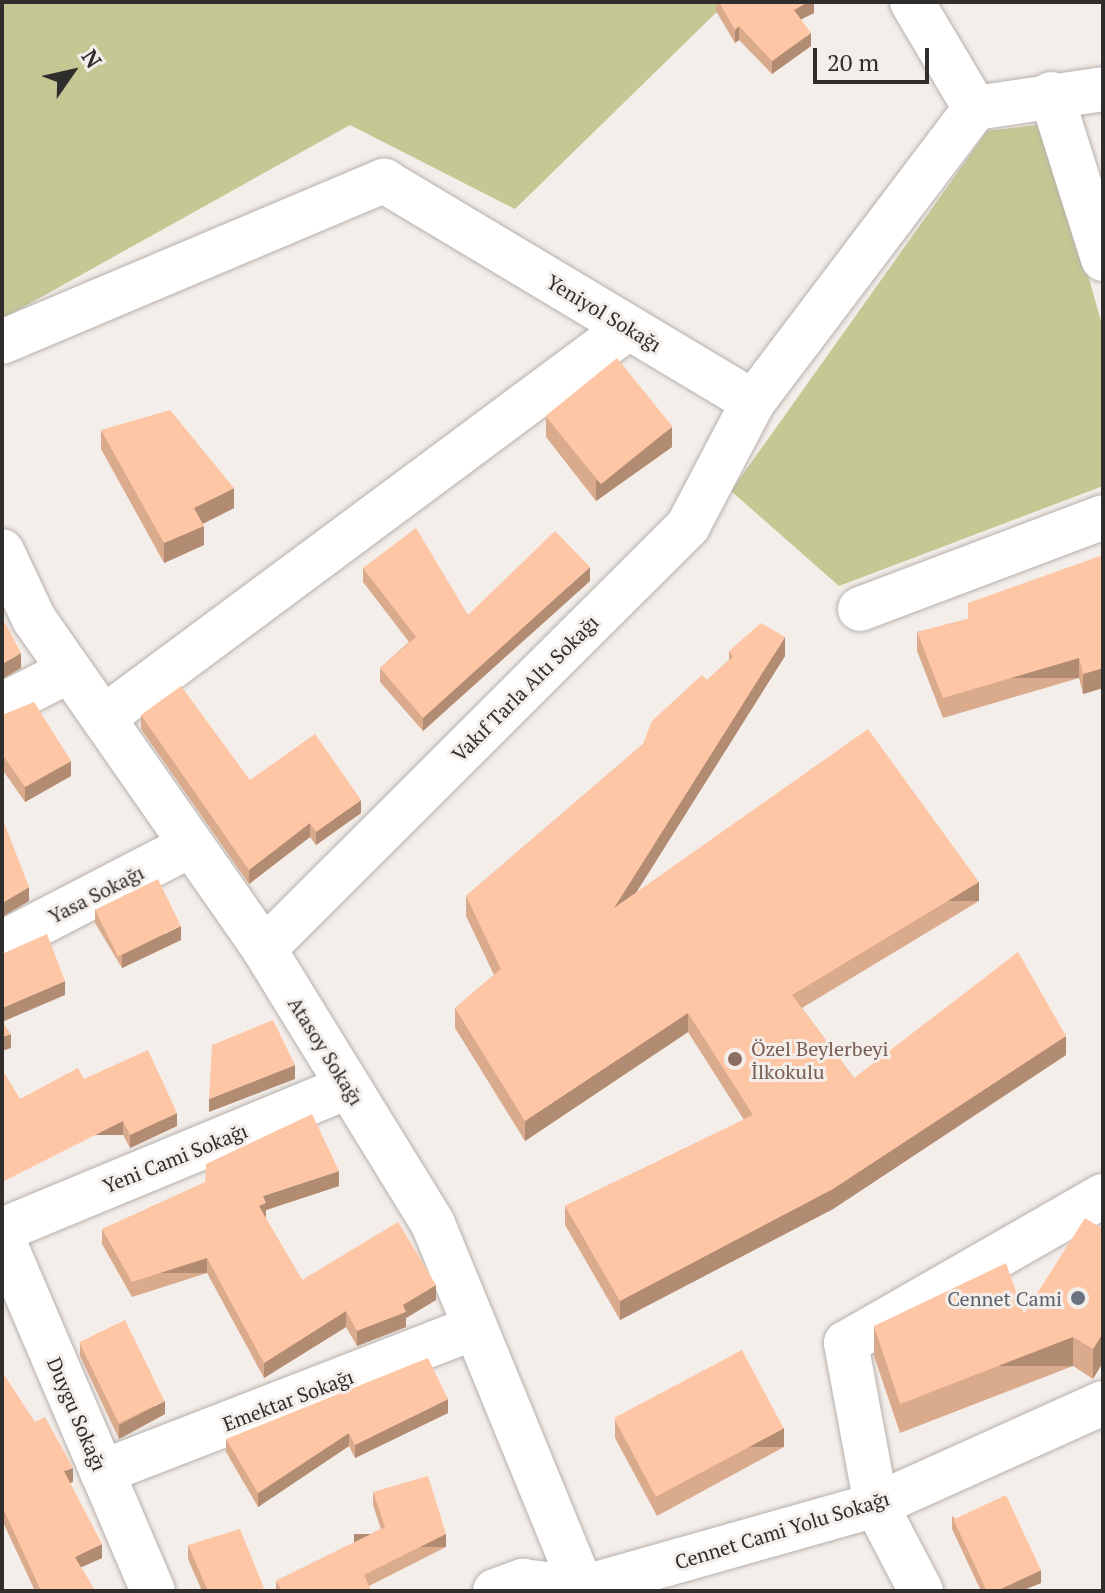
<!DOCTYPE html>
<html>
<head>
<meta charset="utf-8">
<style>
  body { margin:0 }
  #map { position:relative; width:1105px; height:1593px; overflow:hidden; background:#f4eeea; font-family:"PT Serif",serif }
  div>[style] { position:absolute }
  .green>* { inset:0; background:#c5c893 }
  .roads { filter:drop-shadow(0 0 2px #b6b0ac) drop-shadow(0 0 2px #b6b0ac) }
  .minor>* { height:44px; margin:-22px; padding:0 22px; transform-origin:22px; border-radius:22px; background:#fff }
  .wall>* { inset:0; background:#daaa8d }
  .shaded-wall>* { inset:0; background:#b28b73; transform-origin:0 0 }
  .building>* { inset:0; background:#fec6a4; transform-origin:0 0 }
  .dots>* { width:22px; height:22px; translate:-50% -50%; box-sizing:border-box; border:4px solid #f4eeea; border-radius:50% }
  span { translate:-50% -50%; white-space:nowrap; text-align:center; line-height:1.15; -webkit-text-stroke:6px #f4eeea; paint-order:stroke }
  .street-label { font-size:20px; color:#302e2d }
  .education-label { font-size:20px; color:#785e54 }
  .left { translate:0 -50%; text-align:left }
  .worship-label { font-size:20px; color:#5b616d }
  .right { translate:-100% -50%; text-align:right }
  .frame { position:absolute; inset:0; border:4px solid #302e2d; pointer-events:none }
  .north { position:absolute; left:32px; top:32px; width:80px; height:80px; -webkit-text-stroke:6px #f4eeea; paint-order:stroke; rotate:56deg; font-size:22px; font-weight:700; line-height:32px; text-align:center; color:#302e2d }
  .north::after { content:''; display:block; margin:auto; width:28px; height:36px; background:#302e2d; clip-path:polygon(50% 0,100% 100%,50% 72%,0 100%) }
  .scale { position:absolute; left:813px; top:48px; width:116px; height:36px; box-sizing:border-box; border:4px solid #302e2d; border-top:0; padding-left:10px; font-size:24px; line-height:28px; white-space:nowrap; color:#302e2d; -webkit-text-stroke:6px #f4eeea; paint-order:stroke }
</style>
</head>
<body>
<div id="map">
  <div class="green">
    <div style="clip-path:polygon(2px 2px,727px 2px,515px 209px,350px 125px,2px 319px)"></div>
    <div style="clip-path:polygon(1045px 124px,1103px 328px,1103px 486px,839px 586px,731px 491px,987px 131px)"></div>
  </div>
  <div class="roads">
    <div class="minor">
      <div style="left:912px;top:2px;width:123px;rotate:59.3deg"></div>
      <div style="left:1051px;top:94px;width:173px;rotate:72.5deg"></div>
      <div style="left:2px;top:342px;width:415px;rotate:-22.9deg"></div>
      <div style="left:384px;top:181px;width:430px;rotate:30.9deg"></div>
      <div style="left:2px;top:551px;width:75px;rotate:64.8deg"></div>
      <div style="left:34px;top:619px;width:402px;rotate:55.1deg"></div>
      <div style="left:264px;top:949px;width:323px;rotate:58.4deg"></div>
      <div style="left:433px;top:1224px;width:393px;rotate:67.7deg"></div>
      <div style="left:860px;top:609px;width:260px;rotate:-20.7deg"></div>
      <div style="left:2px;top:705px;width:75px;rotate:-26.9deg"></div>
      <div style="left:103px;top:718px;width:654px;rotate:-36.61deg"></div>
      <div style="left:2px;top:943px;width:213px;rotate:-27.4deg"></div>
      <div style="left:264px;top:949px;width:599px;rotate:-44.93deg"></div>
      <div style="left:688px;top:526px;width:140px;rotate:-62.3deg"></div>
      <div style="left:753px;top:402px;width:368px;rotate:-52.9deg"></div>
      <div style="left:975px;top:108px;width:129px;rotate:-8.4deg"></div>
      <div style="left:2px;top:1230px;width:374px;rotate:-22.5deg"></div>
      <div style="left:2px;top:1237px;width:385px;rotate:66.9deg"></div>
      <div style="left:102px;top:1472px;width:400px;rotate:-21.2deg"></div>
      <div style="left:495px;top:1591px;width:30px;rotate:-20deg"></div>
      <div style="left:523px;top:1581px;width:59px;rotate:6.8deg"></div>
      <div style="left:582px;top:1588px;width:305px;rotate:-15.8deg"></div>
      <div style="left:876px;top:1505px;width:249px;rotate:-24.2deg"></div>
      <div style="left:921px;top:1591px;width:97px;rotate:-117.6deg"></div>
      <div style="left:876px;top:1505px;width:165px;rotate:-100.5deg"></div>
      <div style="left:846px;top:1343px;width:296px;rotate:-29.8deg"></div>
    </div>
  </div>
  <div class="wall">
    <div style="clip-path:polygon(716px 2px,814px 2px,814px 13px,801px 19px,811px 46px,772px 74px,739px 40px,735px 43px,716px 11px)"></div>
    <div style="clip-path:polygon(546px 417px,672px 447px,596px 501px,546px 437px)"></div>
    <div style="clip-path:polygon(101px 430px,234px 508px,203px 524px,204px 545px,164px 563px,101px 449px)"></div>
    <div style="clip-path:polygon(1103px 555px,1103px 688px,1083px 694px,1079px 678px,943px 718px,917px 651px,917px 632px,968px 619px)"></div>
    <div style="clip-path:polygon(363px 568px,468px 615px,590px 581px,423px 731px,380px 682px,380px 668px,409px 642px,363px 582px)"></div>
    <div style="clip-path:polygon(729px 651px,785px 656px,636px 892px,979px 901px,802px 1008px,854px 1078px,1066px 1055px,833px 1209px,620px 1320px,565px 1225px,565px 1206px,744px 1120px,688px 1032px,525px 1141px,455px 1028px,455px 1008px,494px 975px,466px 916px,466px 896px,643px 744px,707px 680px,729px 660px)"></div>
    <div style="clip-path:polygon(2px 715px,71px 776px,25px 802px,2px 769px)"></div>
    <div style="clip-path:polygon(141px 715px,250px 780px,361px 813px,316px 845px,310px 837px,249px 884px,141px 729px)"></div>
    <div style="clip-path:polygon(95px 909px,181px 940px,122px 968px,95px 923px)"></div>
    <div style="clip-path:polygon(84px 1079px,177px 1126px,130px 1148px,123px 1135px,20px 1099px)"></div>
    <div style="clip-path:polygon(339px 1186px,266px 1210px,266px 1219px,302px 1280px,436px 1300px,406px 1318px,406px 1327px,357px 1346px,346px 1327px,264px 1378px,207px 1273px,132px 1297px,102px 1244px,102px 1229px)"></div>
    <div style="clip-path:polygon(1103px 1229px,1103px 1362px,1093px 1379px,1073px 1366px,900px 1433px,874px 1356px,874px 1326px,1024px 1314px)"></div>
    <div style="clip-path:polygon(80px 1343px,165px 1414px,119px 1439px,80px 1356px)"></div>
    <div style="clip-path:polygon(2px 1372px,73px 1482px,70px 1483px,102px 1558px,81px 1567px,95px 1591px,35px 1591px,2px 1520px)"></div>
    <div style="clip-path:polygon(448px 1413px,355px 1458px,349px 1446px,258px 1507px,226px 1452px,226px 1439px)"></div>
    <div style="clip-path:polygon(615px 1419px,784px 1447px,657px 1516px,615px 1438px)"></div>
    <div style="clip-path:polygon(373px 1492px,446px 1547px,369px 1586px,371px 1591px,276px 1591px,276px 1581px,381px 1529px,373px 1505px)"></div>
    <div style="clip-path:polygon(952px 1516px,1041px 1583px,1021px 1591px,981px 1591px,952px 1529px)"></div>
    <div style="clip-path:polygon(188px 1545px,264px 1591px,202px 1591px,188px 1559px)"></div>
  </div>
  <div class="shaded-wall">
    <div style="clip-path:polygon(808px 2px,814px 2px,814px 13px,794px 23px,794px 10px)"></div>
    <div style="clip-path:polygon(739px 26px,739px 40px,735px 43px,735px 30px)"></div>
    <div style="clip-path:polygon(811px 33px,811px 46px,772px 74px,772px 61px)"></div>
    <div style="clip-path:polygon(672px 427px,672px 447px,596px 501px,596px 481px)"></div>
    <div style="clip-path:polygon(234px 488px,234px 508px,194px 528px,194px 508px)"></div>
    <div style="clip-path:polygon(204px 526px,204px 545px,164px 563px,164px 543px)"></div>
    <div style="clip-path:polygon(590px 567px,590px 581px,423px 731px,423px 718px)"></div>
    <div style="clip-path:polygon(785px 637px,785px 656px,614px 928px,614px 908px)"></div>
    <div style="clip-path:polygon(21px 653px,21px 668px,2px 679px,2px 664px)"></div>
    <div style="left:1079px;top:658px;width:20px;height:142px;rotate:90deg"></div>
    <div style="clip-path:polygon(1103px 668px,1103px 688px,1083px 694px,1083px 674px)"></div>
    <div style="clip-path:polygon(71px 761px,71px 776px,25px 802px,25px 787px)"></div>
    <div style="clip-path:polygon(361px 800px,361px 813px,316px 845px,316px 832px)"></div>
    <div style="clip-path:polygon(310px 823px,310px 837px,249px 884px,249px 870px)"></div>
    <div style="left:979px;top:882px;width:19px;height:218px;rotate:90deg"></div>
    <div style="clip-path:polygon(29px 887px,29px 901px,2px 917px,2px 903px)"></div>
    <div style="clip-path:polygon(181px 926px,181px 940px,122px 968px,122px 955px)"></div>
    <div style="clip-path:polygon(65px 981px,65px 995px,2px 1022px,2px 1008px)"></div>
    <div style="clip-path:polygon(688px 1013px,688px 1032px,525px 1141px,525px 1121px)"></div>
    <div style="clip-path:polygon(11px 1034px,11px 1048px,2px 1051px,2px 1037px)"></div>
    <div style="clip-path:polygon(1066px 1036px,1066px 1055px,833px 1209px,620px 1320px,620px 1301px)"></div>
    <div style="clip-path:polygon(295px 1065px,295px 1079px,209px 1112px,209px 1099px)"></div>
    <div style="clip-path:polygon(177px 1113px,177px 1126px,130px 1148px,130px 1135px)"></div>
    <div style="left:123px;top:1121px;width:14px;height:136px;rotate:90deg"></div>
    <div style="clip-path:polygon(339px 1171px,339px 1186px,266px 1210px,266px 1219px,259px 1206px,263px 1196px)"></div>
    <div style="left:207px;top:1258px;width:15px;height:79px;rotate:90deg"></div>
    <div style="clip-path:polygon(436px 1285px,436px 1300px,406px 1318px,406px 1327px,357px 1346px,357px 1331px)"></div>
    <div style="clip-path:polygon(346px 1311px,346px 1327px,264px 1378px,264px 1363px)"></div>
    <div style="clip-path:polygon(1103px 1333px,1103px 1362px,1093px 1379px,1093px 1349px)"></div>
    <div style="left:1073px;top:1337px;width:29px;height:186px;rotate:90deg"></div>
    <div style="clip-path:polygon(448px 1399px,448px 1413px,355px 1458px,355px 1445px)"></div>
    <div style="clip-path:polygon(165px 1401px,165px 1414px,119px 1439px,119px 1425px)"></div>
    <div style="left:784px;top:1428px;width:19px;height:145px;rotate:90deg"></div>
    <div style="clip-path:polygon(349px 1433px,349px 1446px,258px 1507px,258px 1493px)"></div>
    <div style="clip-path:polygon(73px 1468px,73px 1482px,64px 1485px,64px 1471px)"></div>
    <div style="left:446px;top:1534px;width:13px;height:92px;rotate:90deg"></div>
    <div style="clip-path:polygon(102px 1544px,102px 1558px,75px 1570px,75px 1557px)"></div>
    <div style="clip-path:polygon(1041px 1570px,1041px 1583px,1021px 1591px,988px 1591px)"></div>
  </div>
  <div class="building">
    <div style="clip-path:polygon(719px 2px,808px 2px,794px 10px,811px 33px,772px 61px,739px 26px,735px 30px)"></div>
    <div style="left:617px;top:358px;width:88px;height:92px;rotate:51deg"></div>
    <div style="clip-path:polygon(170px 410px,234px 488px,194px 508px,204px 526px,164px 543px,101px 430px)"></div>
    <div style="clip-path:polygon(416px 528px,468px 615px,555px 531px,590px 567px,423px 718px,380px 668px,416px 637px,363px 568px)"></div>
    <div style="clip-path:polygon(1103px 555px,1103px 668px,1083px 674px,1079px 658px,943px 698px,917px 632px,968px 619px,968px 603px)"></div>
    <div style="clip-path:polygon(2px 617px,21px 653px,2px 664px)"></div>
    <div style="clip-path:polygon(761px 623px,785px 637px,614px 908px,868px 729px,979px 882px,792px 995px,854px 1078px,1018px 952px,1066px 1036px,833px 1189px,620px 1301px,565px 1206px,753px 1115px,688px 1013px,525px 1121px,455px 1008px,501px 969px,466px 896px,643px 744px,652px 721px,702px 675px,707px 680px,733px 657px,729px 651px)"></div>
    <div style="clip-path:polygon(181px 686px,250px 780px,315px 734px,361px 800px,316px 832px,310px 823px,249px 870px,141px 715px)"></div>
    <div style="clip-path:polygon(34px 702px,71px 761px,25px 787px,2px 754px,2px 715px)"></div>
    <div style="clip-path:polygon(2px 817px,29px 887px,2px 903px)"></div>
    <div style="left:158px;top:879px;width:52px;height:70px;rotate:64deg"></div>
    <div style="clip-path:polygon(47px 934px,65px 981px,2px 1008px,2px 954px)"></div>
    <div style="clip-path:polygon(273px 1020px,295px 1065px,209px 1099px,212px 1045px)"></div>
    <div style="clip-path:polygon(2px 1021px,11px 1034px,2px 1037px)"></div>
    <div style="clip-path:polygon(148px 1050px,177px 1113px,130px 1135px,123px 1121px,2px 1182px,2px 1069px,20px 1099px,78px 1068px,84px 1079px)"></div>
    <div style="clip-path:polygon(312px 1114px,339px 1171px,263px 1196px,266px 1203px,259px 1206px,302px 1280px,398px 1222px,436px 1285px,403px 1305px,406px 1312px,357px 1331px,346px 1311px,264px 1363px,207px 1258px,132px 1282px,102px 1229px,205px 1182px,206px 1164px)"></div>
    <div style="clip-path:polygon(1085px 1218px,1103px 1229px,1103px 1333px,1093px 1349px,1073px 1337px,900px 1404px,874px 1326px,1006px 1263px,1024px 1314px)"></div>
    <div style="left:125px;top:1320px;width:90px;height:51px;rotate:64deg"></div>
    <div style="left:742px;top:1350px;width:89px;height:145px;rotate:62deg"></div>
    <div style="clip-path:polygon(428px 1358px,448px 1399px,355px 1445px,349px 1433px,258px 1493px,226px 1439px)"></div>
    <div style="clip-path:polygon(2px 1372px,35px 1422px,45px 1417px,73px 1468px,64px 1471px,102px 1544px,75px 1557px,95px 1591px,41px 1591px,2px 1506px)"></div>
    <div style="clip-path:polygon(428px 1476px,446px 1534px,364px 1575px,371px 1590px,282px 1591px,276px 1581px,385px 1527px,373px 1492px)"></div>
    <div style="left:1006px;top:1495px;width:83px;height:58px;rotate:65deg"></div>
    <div style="clip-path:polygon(240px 1529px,264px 1588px,258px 1591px,208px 1591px,188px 1545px)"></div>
  </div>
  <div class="dots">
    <div style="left:735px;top:1059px;background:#8d6e63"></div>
    <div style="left:1078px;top:1298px;background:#6b7280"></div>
  </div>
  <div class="street-label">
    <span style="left:604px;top:313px;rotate:31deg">Yeniyol Sokağı</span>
    <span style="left:525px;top:688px;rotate:-45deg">Vakıf Tarla Altı Sokağı</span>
    <span style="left:96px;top:894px;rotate:-27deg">Yasa Sokağı</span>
    <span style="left:326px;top:1051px;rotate:58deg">Atasoy Sokağı</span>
    <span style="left:175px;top:1158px;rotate:-22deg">Yeni Cami Sokağı</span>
    <span style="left:288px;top:1400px;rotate:-21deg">Emektar Sokağı</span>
    <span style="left:77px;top:1414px;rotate:67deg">Duygu Sokağı</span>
    <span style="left:782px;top:1530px;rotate:-17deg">Cennet Cami Yolu Sokağı</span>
  </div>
  <div class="education-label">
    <span class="left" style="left:751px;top:1060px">Özel Beylerbeyi<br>İlkokulu</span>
  </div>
  <div class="worship-label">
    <span class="right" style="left:1062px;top:1298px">Cennet Cami</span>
  </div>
  <div class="frame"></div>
  <div class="north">N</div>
  <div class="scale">20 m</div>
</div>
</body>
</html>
